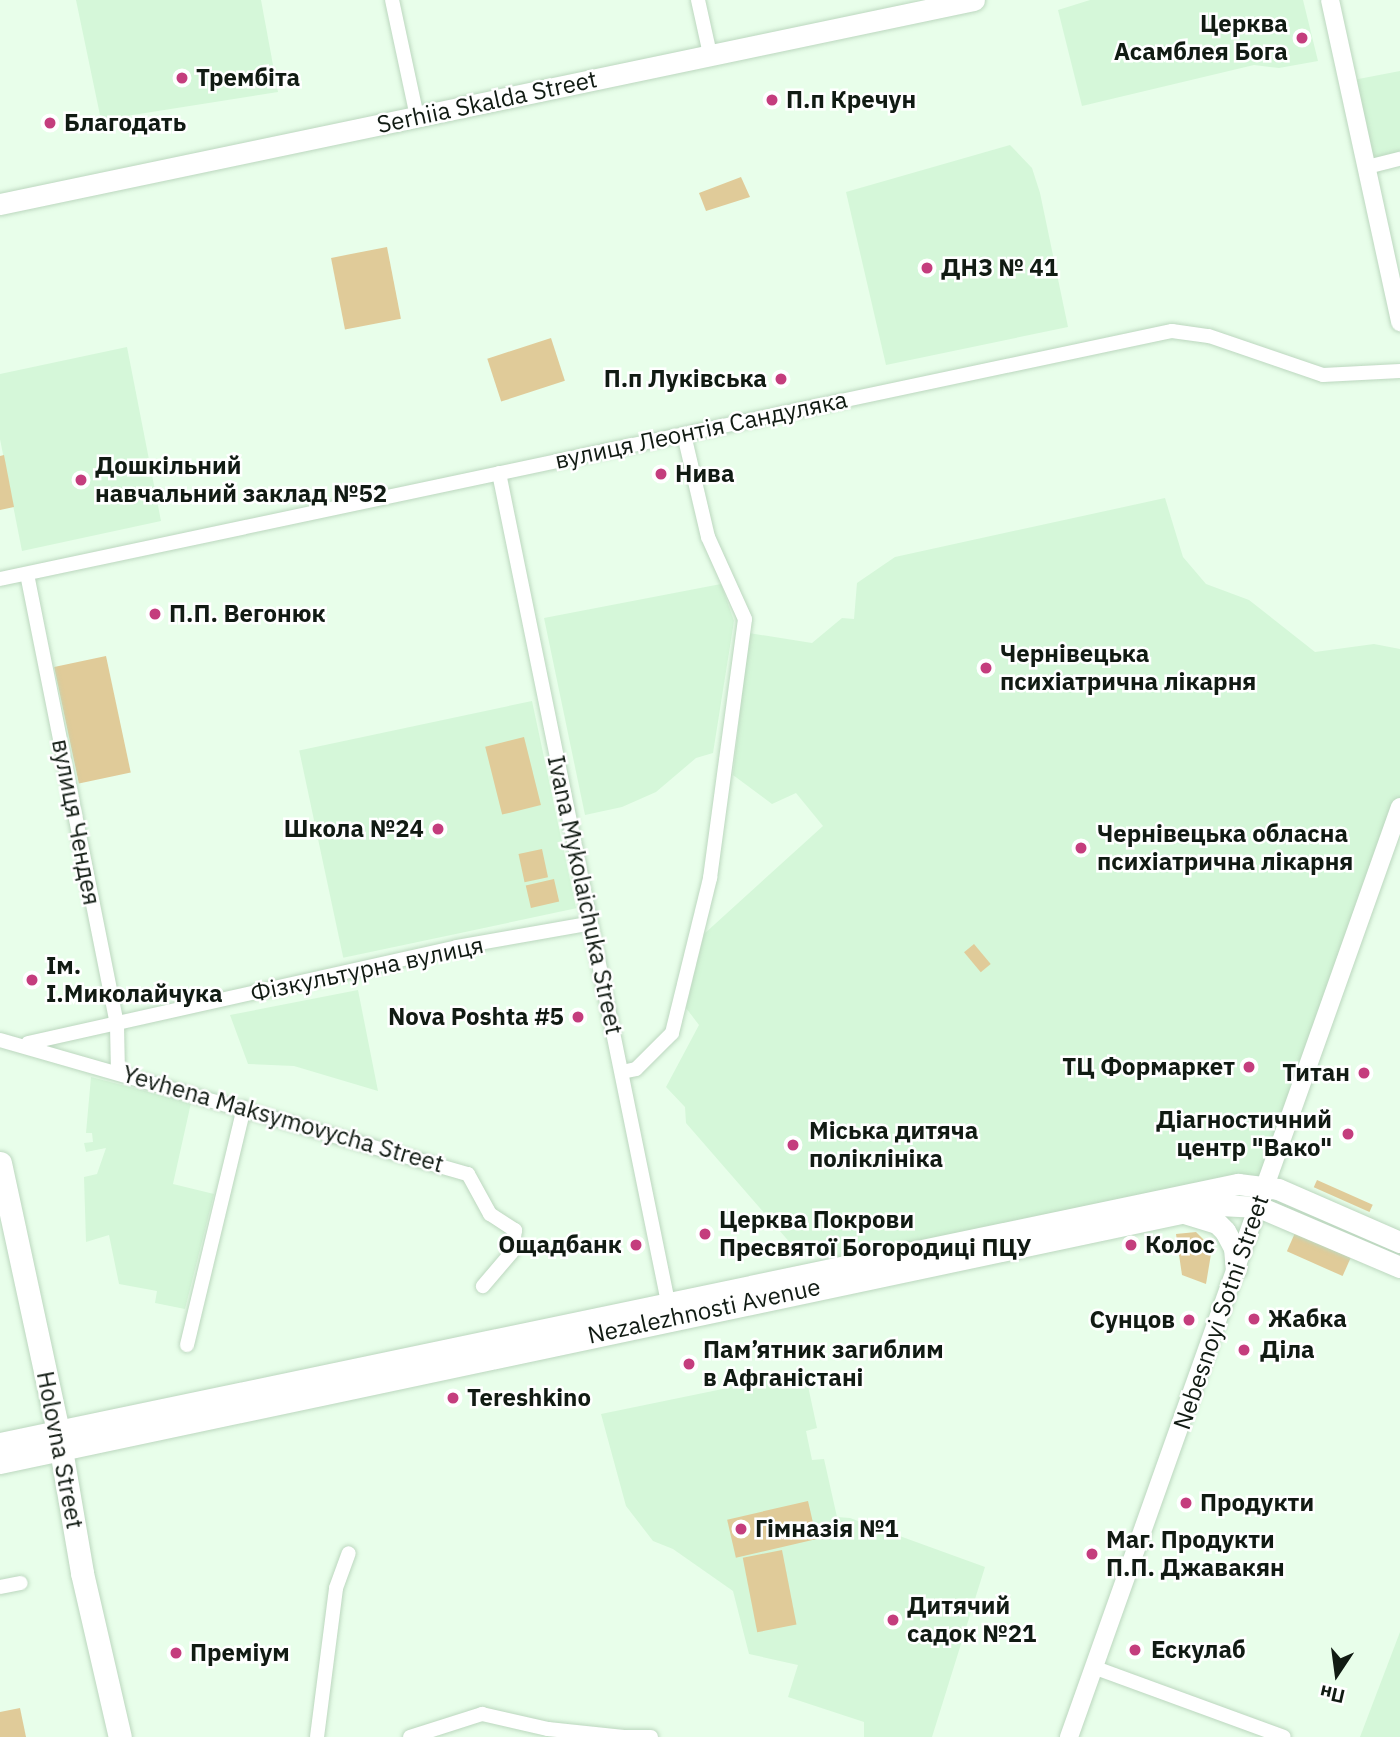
<!DOCTYPE html>
<html>
<head>
<meta charset="utf-8">
<style>
  body { margin:0 }
  #map { position:relative; width:1400px; height:1737px; overflow:hidden; background:#e8feea; font-family:"IBM Plex Sans",sans-serif }
  div>[style] { position:absolute }
  .built>* { inset:0; background:#d5f7d9; transform-origin:0 0 }
  .green>* { inset:0; background:#e0cb99; transform-origin:0 0 }
  .roads { filter:drop-shadow(0 0 2px #bcd7bf) drop-shadow(0 0 2px #bcd7bf) }
  .minor>* { height:14px; margin:-7px; padding:0 7px; transform-origin:7px; border-radius:7px; background:#fff }
  .tertiary>* { height:18px; margin:-9px; padding:0 9px; transform-origin:9px; border-radius:9px; background:#fff }
  .secondary>* { height:21px; margin:-10.5px; padding:0 10.5px; transform-origin:10.5px; border-radius:10.5px; background:#fff }
  .primary>* { height:23px; margin:-11.5px; padding:0 11.5px; transform-origin:11.5px; border-radius:11.5px; background:#fff }
  .dots>* { width:19px; height:19px; translate:-50% -50%; box-sizing:border-box; border:4px solid #fff; border-radius:50% }
  span { translate:-50% -50%; white-space:nowrap; text-align:center; line-height:1.15; -webkit-text-stroke:5px #fff; paint-order:stroke }
  .poi-label { font-size:24px; color:#111b13; font-weight:700 }
  .right { translate:-100% -50%; text-align:right }
  .left { translate:0 -50%; text-align:left }
  .street-label { font-size:24px; color:#111b13 }
  .north { position:absolute; left:1302px; top:1639px; width:70px; height:70px; -webkit-text-stroke:5px #fff; paint-order:stroke; rotate:193deg; font-size:19px; font-weight:700; line-height:28px; text-align:center; color:#111b13 }
  .north::after { content:''; display:block; margin:auto; width:24px; height:32px; background:#111b13; clip-path:polygon(50% 0,100% 100%,50% 72%,0 100%) }
</style>
</head>
<body>
<div id="map">
  <div class="built">
    <div style="clip-path:polygon(76px 0,261px 0,278px 92px,101px 120px)"></div>
    <div style="clip-path:polygon(1090px 0,1303px 0,1318px 61px,1279px 68px,1254px 65px,1082px 106px,1058px 10px)"></div>
    <div style="clip-path:polygon(1400px 71px,1400px 160px,1366px 168px,1348px 81px)"></div>
    <div style="clip-path:polygon(1010px 145px,1032px 168px,1040px 193px,1068px 327px,886px 365px,846px 192px)"></div>
    <div style="clip-path:polygon(127px 347px,161px 521px,22px 551px,0 439px,0 374px)"></div>
    <div style="clip-path:polygon(1165px 498px,1183px 557px,1206px 584px,1249px 600px,1315px 652px,1374px 644px,1400px 649px,1400px 806px,1267px 1186px,833px 1267px,828px 1248px,799px 1253px,686px 1123px,685px 1107px,666px 1087px,699px 1025px,686px 1008px,704px 934px,823px 826px,796px 793px,772px 804px,733px 775px,749px 633px,812px 643px,842px 618px,854px 619px,857px 583px,895px 557px)"></div>
    <div style="clip-path:polygon(721px 584px,734px 621px,713px 753px,696px 758px,656px 792px,622px 807px,585px 815px,544px 618px)"></div>
    <div style="left:532px;top:701px;width:212px;height:238px;rotate:78deg"></div>
    <div style="clip-path:polygon(358px 990px,378px 1091px,294px 1066px,248px 1064px,230px 1015px)"></div>
    <div style="clip-path:polygon(91px 1077px,191px 1103px,173px 1184px,214px 1194px,185px 1309px,155px 1303px,157px 1291px,119px 1284px,109px 1235px,86px 1242px,84px 1177px,97px 1174px,106px 1148px,86px 1152px,84px 1143px,93px 1142px,92px 1133px,86px 1133px)"></div>
    <div style="clip-path:polygon(805px 1372px,817px 1428px,806px 1431px,812px 1460px,824px 1459px,837px 1517px,850px 1518px,985px 1567px,932px 1737px,864px 1737px,864px 1722px,788px 1697px,798px 1665px,749px 1654px,733px 1591px,673px 1549px,653px 1541px,626px 1506px,601px 1414px)"></div>
    <div style="clip-path:polygon(1400px 1632px,1400px 1737px,1360px 1737px)"></div>
  </div>
  <div class="green">
    <div style="clip-path:polygon(741px 177px,750px 197px,706px 211px,699px 193px)"></div>
    <div style="left:387px;top:247px;width:73px;height:57px;rotate:79deg"></div>
    <div style="left:551px;top:338px;width:45px;height:67px;rotate:72deg"></div>
    <div style="clip-path:polygon(4px 455px,14px 507px,0 510px,0 456px)"></div>
    <div style="left:106px;top:656px;width:119px;height:53px;rotate:78deg"></div>
    <div style="left:524px;top:737px;width:70px;height:40px;rotate:76deg"></div>
    <div style="left:542px;top:849px;width:29px;height:24px;rotate:78deg"></div>
    <div style="left:554px;top:879px;width:23px;height:29px;rotate:77deg"></div>
    <div style="left:974px;top:944px;width:26px;height:13px;rotate:50deg"></div>
    <div style="left:1317px;top:1180px;width:61px;height:8px;rotate:24deg"></div>
    <div style="clip-path:polygon(1196px 1232px,1212px 1248px,1206px 1284px,1182px 1275px,1176px 1234px)"></div>
    <div style="left:1295px;top:1233px;width:61px;height:20px;rotate:24deg"></div>
    <div style="left:808px;top:1501px;width:39px;height:83px;rotate:77deg"></div>
    <div style="left:782px;top:1550px;width:76px;height:40px;rotate:79deg"></div>
    <div style="clip-path:polygon(20px 1708px,26px 1737px,0 1737px,0 1712px)"></div>
  </div>
  <div class="roads">
    <div class="minor">
      <div style="left:392px;top:0;width:120px;rotate:77.9deg"></div>
      <div style="left:698px;top:0;width:55px;rotate:77.5deg"></div>
      <div style="left:1367px;top:167px;width:34px;rotate:-14deg"></div>
      <div style="left:499px;top:473px;width:856px;rotate:78.48deg"></div>
      <div style="left:27px;top:574px;width:460px;rotate:78.7deg"></div>
      <div style="left:117px;top:1025px;width:46px;rotate:88.8deg"></div>
      <div style="left:0;top:579px;width:1198px;rotate:-11.95deg"></div>
      <div style="left:1172px;top:331px;width:37px;rotate:8deg"></div>
      <div style="left:1209px;top:336px;width:120px;rotate:18.9deg"></div>
      <div style="left:1323px;top:375px;width:77px;rotate:-3deg"></div>
      <div style="left:0;top:1040px;width:487px;rotate:16deg"></div>
      <div style="left:468px;top:1174px;width:46px;rotate:61.2deg"></div>
      <div style="left:490px;top:1214px;width:30px;rotate:33deg"></div>
      <div style="left:515px;top:1230px;width:22px;rotate:98deg"></div>
      <div style="left:512px;top:1252px;width:45px;rotate:130.5deg"></div>
      <div style="left:28px;top:1043px;width:440px;rotate:-12.6deg"></div>
      <div style="left:457px;top:947px;width:133px;rotate:-10deg"></div>
      <div style="left:622px;top:1072px;width:14px;rotate:-12deg"></div>
      <div style="left:636px;top:1069px;width:51px;rotate:-45deg"></div>
      <div style="left:672px;top:1033px;width:160px;rotate:-76.2deg"></div>
      <div style="left:710px;top:878px;width:261px;rotate:-82.3deg"></div>
      <div style="left:745px;top:619px;width:90px;rotate:-114.3deg"></div>
      <div style="left:708px;top:537px;width:105px;rotate:-103.2deg"></div>
      <div style="left:187px;top:1345px;width:244px;rotate:-76.5deg"></div>
      <div style="left:0;top:1587px;width:21px;rotate:-11deg"></div>
      <div style="left:1093px;top:1667px;width:203px;rotate:20.1deg"></div>
      <div style="left:317px;top:1737px;width:150px;rotate:-82.7deg"></div>
      <div style="left:336px;top:1588px;width:37px;rotate:-70deg"></div>
      <div style="left:410px;top:1737px;width:76px;rotate:-17.7deg"></div>
      <div style="left:482px;top:1714px;width:68px;rotate:12.8deg"></div>
      <div style="left:548px;top:1729px;width:76px;rotate:6deg"></div>
      <div style="left:625px;top:1737px;width:26px"></div>
    </div>
    <div class="tertiary">
      <div style="left:1330px;top:0;width:330px;rotate:77.7deg"></div>
      <div style="left:1069px;top:1737px;width:987px;rotate:-70.41deg"></div>
    </div>
    <div class="secondary">
      <div style="left:0;top:204px;width:995px;rotate:-11.83deg"></div>
      <div style="left:1184px;top:1213px;width:34px;rotate:17deg"></div>
      <div style="left:1217px;top:1223px;width:11px;rotate:45deg"></div>
      <div style="left:1225px;top:1231px;width:19px;rotate:62deg"></div>
      <div style="left:1234px;top:1248px;width:21px;rotate:85deg"></div>
      <div style="left:0;top:1443px;width:1265px;rotate:-11.82deg"></div>
      <div style="left:1238px;top:1184px;width:40px;rotate:7.1deg"></div>
      <div style="left:1278px;top:1189px;width:133px;rotate:23.5deg"></div>
      <div style="left:0;top:1463px;width:1246px;rotate:-11.95deg"></div>
      <div style="left:1219px;top:1205px;width:40px;rotate:2.9deg"></div>
      <div style="left:1259px;top:1207px;width:153px;rotate:23.1deg"></div>
    </div>
    <div class="primary">
      <div style="left:0;top:1163px;width:275px;rotate:77.8deg"></div>
      <div style="left:58px;top:1432px;width:143px;rotate:80.3deg"></div>
      <div style="left:82px;top:1573px;width:168px;rotate:77deg"></div>
    </div>
  </div>
  <div class="dots">
    <div style="left:1302px;top:38px;background:#c43d7d"></div>
    <div style="left:182px;top:78px;background:#c43d7d"></div>
    <div style="left:772px;top:100px;background:#c43d7d"></div>
    <div style="left:50px;top:123px;background:#c43d7d"></div>
    <div style="left:927px;top:268px;background:#c43d7d"></div>
    <div style="left:781px;top:379px;background:#c43d7d"></div>
    <div style="left:661px;top:474px;background:#c43d7d"></div>
    <div style="left:81px;top:480px;background:#c43d7d"></div>
    <div style="left:155px;top:614px;background:#c43d7d"></div>
    <div style="left:986px;top:668px;background:#c43d7d"></div>
    <div style="left:438px;top:829px;background:#c43d7d"></div>
    <div style="left:1081px;top:848px;background:#c43d7d"></div>
    <div style="left:32px;top:980px;background:#c43d7d"></div>
    <div style="left:578px;top:1017px;background:#c43d7d"></div>
    <div style="left:1249px;top:1067px;background:#c43d7d"></div>
    <div style="left:1364px;top:1073px;background:#c43d7d"></div>
    <div style="left:1348px;top:1134px;background:#c43d7d"></div>
    <div style="left:793px;top:1145px;background:#c43d7d"></div>
    <div style="left:705px;top:1234px;background:#c43d7d"></div>
    <div style="left:636px;top:1245px;background:#c43d7d"></div>
    <div style="left:1131px;top:1245px;background:#c43d7d"></div>
    <div style="left:1254px;top:1319px;background:#c43d7d"></div>
    <div style="left:1189px;top:1320px;background:#c43d7d"></div>
    <div style="left:1244px;top:1350px;background:#c43d7d"></div>
    <div style="left:689px;top:1364px;background:#c43d7d"></div>
    <div style="left:453px;top:1398px;background:#c43d7d"></div>
    <div style="left:1186px;top:1503px;background:#c43d7d"></div>
    <div style="left:741px;top:1529px;background:#c43d7d"></div>
    <div style="left:1092px;top:1554px;background:#c43d7d"></div>
    <div style="left:893px;top:1620px;background:#c43d7d"></div>
    <div style="left:1135px;top:1650px;background:#c43d7d"></div>
    <div style="left:176px;top:1653px;background:#c43d7d"></div>
  </div>
  <div class="poi-label">
    <span class="right" style="left:1288px;top:38px">Церква<br>Асамблея Бога</span>
    <span class="left" style="left:196px;top:78px">Трембіта</span>
    <span class="left" style="left:786px;top:100px">П.п Кречун</span>
    <span class="left" style="left:64px;top:123px">Благодать</span>
    <span class="left" style="left:941px;top:268px">ДНЗ № 41</span>
    <span class="right" style="left:767px;top:379px">П.п Луківська</span>
    <span class="left" style="left:95px;top:480px">Дошкільний<br>навчальний заклад №52</span>
    <span class="left" style="left:675px;top:474px">Нива</span>
    <span class="left" style="left:169px;top:614px">П.П. Вегонюк</span>
    <span class="left" style="left:1000px;top:668px">Чернівецька<br>психіатрична лікарня</span>
    <span class="right" style="left:424px;top:829px">Школа №24</span>
    <span class="left" style="left:1097px;top:848px">Чернівецька обласна<br>психіатрична лікарня</span>
    <span class="left" style="left:46px;top:980px">Ім.<br>І.Миколайчука</span>
    <span class="right" style="left:564px;top:1017px">Nova Poshta #5</span>
    <span class="right" style="left:1235px;top:1067px">ТЦ Формаркет</span>
    <span class="right" style="left:1350px;top:1073px">Титан</span>
    <span class="right" style="left:1332px;top:1134px">Діагностичний<br>центр "Вако"</span>
    <span class="left" style="left:809px;top:1145px">Міська дитяча<br>поліклініка</span>
    <span class="left" style="left:719px;top:1234px">Церква Покрови<br>Пресвятої Богородиці ПЦУ</span>
    <span class="right" style="left:622px;top:1245px">Ощадбанк</span>
    <span class="left" style="left:1145px;top:1245px">Колос</span>
    <span class="left" style="left:1268px;top:1319px">Жабка</span>
    <span class="right" style="left:1175px;top:1320px">Сунцов</span>
    <span class="left" style="left:703px;top:1364px">Пам’ятник загиблим<br>в Афганістані</span>
    <span class="left" style="left:1260px;top:1350px">Діла</span>
    <span class="left" style="left:467px;top:1398px">Tereshkino</span>
    <span class="left" style="left:1200px;top:1503px">Продукти</span>
    <span class="left" style="left:755px;top:1529px">Гімназія №1</span>
    <span class="left" style="left:1106px;top:1554px">Маг. Продукти<br>П.П. Джавакян</span>
    <span class="left" style="left:907px;top:1620px">Дитячий<br>садок №21</span>
    <span class="left" style="left:1151px;top:1650px">Ескулаб</span>
    <span class="left" style="left:190px;top:1653px">Преміум</span>
  </div>
  <div class="street-label">
    <span style="left:487px;top:102px;rotate:-12deg">Serhiia Skalda Street</span>
    <span style="left:701px;top:430px;rotate:-12deg">вулиця Леонтія Сандуляка</span>
    <span style="left:76px;top:822px;rotate:79deg">вулиця Чендея</span>
    <span style="left:585px;top:895px;rotate:78deg">Ivana Mykolaichuka Street</span>
    <span style="left:367px;top:969px;rotate:-12deg">Фізкультурна вулиця</span>
    <span style="left:283px;top:1119px;rotate:16deg">Yevhena Maksymovycha Street</span>
    <span style="left:704px;top:1311px;rotate:-12deg">Nezalezhnosti Avenue</span>
    <span style="left:1221px;top:1312px;rotate:-71deg">Nebesnoyi Sotni Street</span>
    <span style="left:60px;top:1450px;rotate:79deg">Holovna Street</span>
  </div>
  <div class="north">Пн</div>
</div>
</body>
</html>
